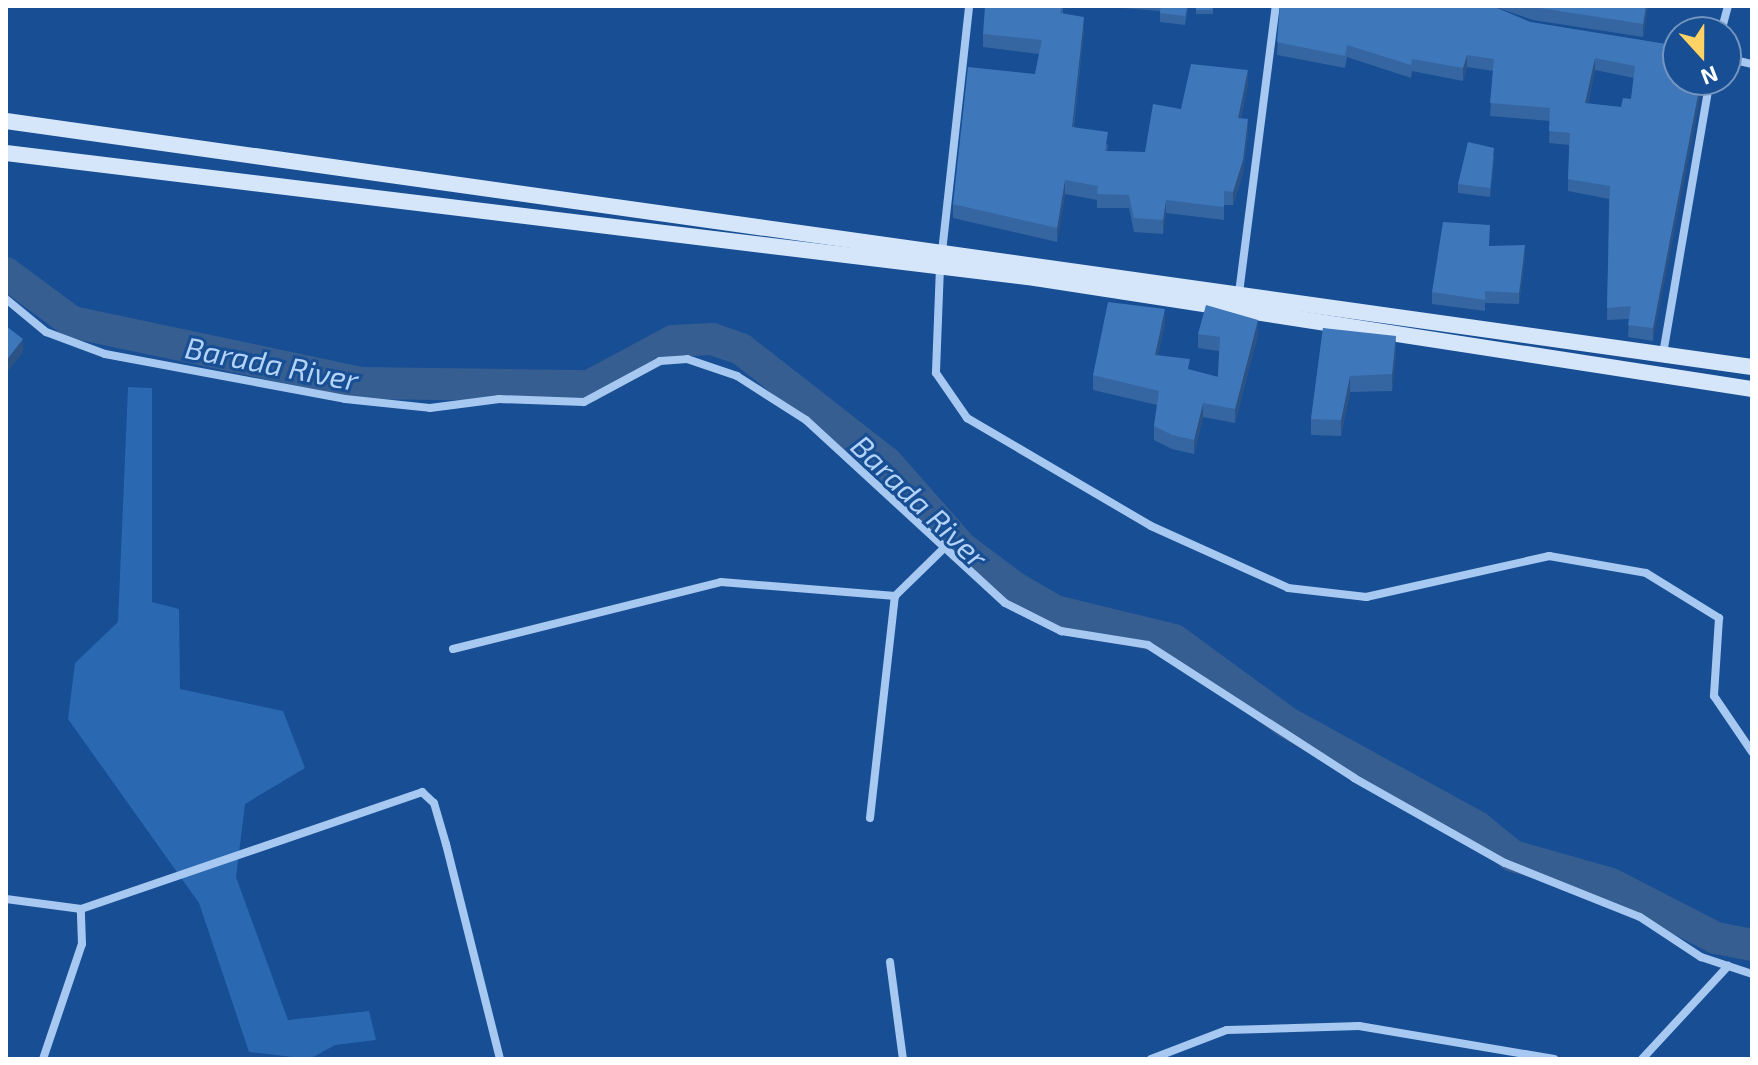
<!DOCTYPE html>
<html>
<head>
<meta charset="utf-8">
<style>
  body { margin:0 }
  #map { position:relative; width:1758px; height:1065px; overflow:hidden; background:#174e94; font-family:"Exo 2",sans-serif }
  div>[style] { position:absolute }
  .green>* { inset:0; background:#2a68b2 }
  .river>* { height:32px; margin:-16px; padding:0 16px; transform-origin:16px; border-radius:16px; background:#365e91 }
  .street>* { height:8px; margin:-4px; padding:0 4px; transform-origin:4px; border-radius:4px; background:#a7c9f1 }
  .secondary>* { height:16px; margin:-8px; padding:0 8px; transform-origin:8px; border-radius:8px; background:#d5e6fb }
  .wall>* { inset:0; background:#3666a1; transform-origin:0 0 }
  .shaded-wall>* { inset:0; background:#2c5383 }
  .building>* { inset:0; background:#3f77bb; transform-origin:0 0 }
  span { translate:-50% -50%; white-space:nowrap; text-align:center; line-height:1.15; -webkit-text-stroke:6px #174e94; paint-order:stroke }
  .water-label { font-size:30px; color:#b3d3f7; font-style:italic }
  .frame { position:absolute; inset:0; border:8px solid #fff; pointer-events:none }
  .north { position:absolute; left:1662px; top:16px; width:80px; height:80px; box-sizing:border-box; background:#174e94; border:2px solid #7495bf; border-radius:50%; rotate:159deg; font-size:22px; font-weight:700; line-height:32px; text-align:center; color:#fff }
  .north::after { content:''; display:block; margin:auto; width:28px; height:36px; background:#ffd266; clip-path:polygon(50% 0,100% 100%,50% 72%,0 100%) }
</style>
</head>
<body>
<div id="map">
  <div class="green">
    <div style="clip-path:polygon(128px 387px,152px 388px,152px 602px,179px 609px,180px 689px,283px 711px,305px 768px,245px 804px,236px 877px,288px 1020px,369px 1011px,376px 1040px,335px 1045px,310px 1059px,249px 1052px,199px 903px,68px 719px,75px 663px,118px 622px)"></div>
  </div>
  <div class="river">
    <div style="left:6px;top:273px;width:82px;rotate:36.6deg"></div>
    <div style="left:72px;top:322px;width:296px;rotate:11.9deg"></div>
    <div style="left:362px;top:383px;width:227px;rotate:0.8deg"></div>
    <div style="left:589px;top:386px;width:95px;rotate:-28.2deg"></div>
    <div style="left:673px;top:341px;width:39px;rotate:-3deg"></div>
    <div style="left:712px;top:339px;width:31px;rotate:19deg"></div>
    <div style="left:741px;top:349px;width:185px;rotate:38deg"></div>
    <div style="left:887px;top:463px;width:113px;rotate:48.6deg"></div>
    <div style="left:962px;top:548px;width:65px;rotate:36.9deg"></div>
    <div style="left:1014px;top:587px;width:48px;rotate:30.3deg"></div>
    <div style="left:1055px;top:611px;width:122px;rotate:13.7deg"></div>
    <div style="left:1174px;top:640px;width:141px;rotate:36.1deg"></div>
    <div style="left:1288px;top:723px;width:216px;rotate:28.8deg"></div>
    <div style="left:1477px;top:827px;width:46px;rotate:38.9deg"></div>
    <div style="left:1513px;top:856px;width:102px;rotate:15.9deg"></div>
    <div style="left:1611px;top:884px;width:118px;rotate:27.2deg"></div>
    <div style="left:1716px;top:938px;width:37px;rotate:11deg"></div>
  </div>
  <div class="street">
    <div style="left:1721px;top:32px;width:27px;rotate:-75deg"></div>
    <div style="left:1726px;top:58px;width:27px;rotate:13deg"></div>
    <div style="left:942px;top:252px;width:247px;rotate:-83.7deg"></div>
    <div style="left:940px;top:267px;width:106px;rotate:92.2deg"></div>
    <div style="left:936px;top:373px;width:55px;rotate:55.4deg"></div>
    <div style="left:967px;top:418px;width:213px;rotate:30.4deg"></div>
    <div style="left:1151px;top:526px;width:150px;rotate:24.3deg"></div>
    <div style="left:1288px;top:588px;width:79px;rotate:6.6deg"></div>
    <div style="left:1366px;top:597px;width:188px;rotate:-12.6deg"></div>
    <div style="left:1549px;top:556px;width:98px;rotate:9.9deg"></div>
    <div style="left:1646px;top:573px;width:86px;rotate:31.7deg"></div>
    <div style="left:1719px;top:618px;width:78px;rotate:93.7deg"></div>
    <div style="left:1714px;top:696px;width:68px;rotate:55.8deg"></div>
    <div style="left:1239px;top:293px;width:289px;rotate:-82.7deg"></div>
    <div style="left:6px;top:299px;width:52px;rotate:39.5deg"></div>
    <div style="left:46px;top:332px;width:63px;rotate:20.4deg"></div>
    <div style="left:105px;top:354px;width:244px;rotate:10.6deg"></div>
    <div style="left:345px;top:399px;width:85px;rotate:6deg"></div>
    <div style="left:430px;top:408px;width:70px;rotate:-7.4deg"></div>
    <div style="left:499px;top:399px;width:85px;rotate:2deg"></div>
    <div style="left:584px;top:402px;width:86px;rotate:-28.3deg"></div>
    <div style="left:660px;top:361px;width:27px;rotate:-4deg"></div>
    <div style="left:687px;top:359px;width:53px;rotate:18.8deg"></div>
    <div style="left:737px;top:376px;width:82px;rotate:32.5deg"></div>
    <div style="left:806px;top:420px;width:270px;rotate:42.6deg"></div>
    <div style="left:1005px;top:603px;width:63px;rotate:26.6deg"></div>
    <div style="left:1061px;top:631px;width:88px;rotate:9.1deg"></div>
    <div style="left:1148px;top:645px;width:245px;rotate:32.8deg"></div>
    <div style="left:1354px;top:778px;width:173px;rotate:29.4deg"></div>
    <div style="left:1505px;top:863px;width:145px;rotate:21.8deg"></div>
    <div style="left:1640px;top:917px;width:73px;rotate:33.3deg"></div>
    <div style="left:1701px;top:957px;width:54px;rotate:18.4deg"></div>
    <div style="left:1663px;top:354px;width:278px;rotate:-80.3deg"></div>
    <div style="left:453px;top:649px;width:276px;rotate:-14deg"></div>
    <div style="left:721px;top:582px;width:175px;rotate:4.6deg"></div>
    <div style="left:895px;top:596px;width:66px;rotate:-44.4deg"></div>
    <div style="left:870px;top:818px;width:223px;rotate:-83.6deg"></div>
    <div style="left:6px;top:899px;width:76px;rotate:7.6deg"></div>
    <div style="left:81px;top:909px;width:361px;rotate:-18.9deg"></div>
    <div style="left:422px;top:792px;width:16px;rotate:43deg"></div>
    <div style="left:434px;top:803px;width:43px;rotate:73.7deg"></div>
    <div style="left:446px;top:844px;width:222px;rotate:75.9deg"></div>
    <div style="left:890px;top:962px;width:98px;rotate:82.4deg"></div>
    <div style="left:43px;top:1059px;width:121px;rotate:-71.3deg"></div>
    <div style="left:82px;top:944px;width:35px;rotate:-92deg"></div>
    <div style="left:1151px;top:1059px;width:81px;rotate:-20.9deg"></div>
    <div style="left:1227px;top:1030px;width:132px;rotate:-1.7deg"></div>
    <div style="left:1359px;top:1026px;width:198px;rotate:9.6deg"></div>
    <div style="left:1642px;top:1059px;width:127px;rotate:-47.2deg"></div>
  </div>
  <div class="secondary">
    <div style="left:6px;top:121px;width:1763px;rotate:8.02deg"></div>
    <div style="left:6px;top:153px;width:1037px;rotate:6.93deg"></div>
    <div style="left:1035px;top:278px;width:726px;rotate:8.8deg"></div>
  </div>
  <div class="wall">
    <div style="clip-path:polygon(1063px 6px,1063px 13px,1084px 30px,1074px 127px,1108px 145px,1107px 151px,1145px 152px,1181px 109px,1248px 84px,1241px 118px,1248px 132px,1243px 173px,1233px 205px,1224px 205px,1224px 220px,1166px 213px,1163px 234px,1134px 232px,1129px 208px,1097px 208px,1097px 200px,1065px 194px,1057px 242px,953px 218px,953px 204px,1035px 74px,1039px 54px,983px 47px,983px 34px)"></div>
    <div style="clip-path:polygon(1123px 6px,1188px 6px,1185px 25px,1160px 22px,1160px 11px,1123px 8px)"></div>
    <div style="left:1196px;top:6px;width:17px;height:8px"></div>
    <div style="clip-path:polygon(evenodd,1280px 6px,1648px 6px,1643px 37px,1533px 20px,1495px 7px,1530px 22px,1678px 46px,1653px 341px,1628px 337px,1629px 319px,1607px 320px,1609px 199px,1568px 191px,1569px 145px,1549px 143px,1550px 121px,1490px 116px,1493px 71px,1467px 67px,1463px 81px,1412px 71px,1411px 78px,1347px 57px,1345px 68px,1277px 55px,1280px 6px,1595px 70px,1634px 78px,1631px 99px,1621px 107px,1588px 104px,1595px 70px)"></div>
    <div style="clip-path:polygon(1494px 156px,1490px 197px,1458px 193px,1458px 184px)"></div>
    <div style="clip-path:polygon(1490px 246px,1525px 257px,1519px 304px,1485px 303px,1485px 311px,1432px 304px,1432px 292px)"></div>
    <div style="clip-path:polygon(1165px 323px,1158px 355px,1190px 370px,1218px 377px,1219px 351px,1198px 348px,1198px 334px,1258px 334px,1235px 423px,1203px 417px,1194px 454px,1172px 449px,1154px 440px,1154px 426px,1157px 405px,1093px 390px,1093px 375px)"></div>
    <div style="clip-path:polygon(1323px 328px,1396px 353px,1392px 391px,1350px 392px,1341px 436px,1311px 435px,1311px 419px)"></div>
  </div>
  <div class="shaded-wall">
    <div style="clip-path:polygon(1646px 6px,1648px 6px,1643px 37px,1643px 24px)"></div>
    <div style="clip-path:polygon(1084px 17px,1084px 30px,1072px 140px,1072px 127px)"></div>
    <div style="clip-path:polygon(1467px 55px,1467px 67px,1463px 81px,1463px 68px)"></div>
    <div style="clip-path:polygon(1595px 58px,1595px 70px,1585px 116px,1585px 103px)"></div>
    <div style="clip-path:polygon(1248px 70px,1248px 84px,1238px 131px,1238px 118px)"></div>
    <div style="clip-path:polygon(1701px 80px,1704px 80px,1653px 341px,1653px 328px)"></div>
    <div style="clip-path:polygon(1248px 119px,1248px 132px,1243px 173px,1233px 205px,1233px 192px)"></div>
    <div style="clip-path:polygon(1065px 180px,1065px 194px,1057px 242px,1057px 228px)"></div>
    <div style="clip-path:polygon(1166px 200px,1166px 213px,1163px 234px,1163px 220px)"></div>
    <div style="clip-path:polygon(1525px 245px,1525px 257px,1519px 304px,1519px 293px)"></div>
    <div style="clip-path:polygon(1165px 309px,1165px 323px,1155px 369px,1155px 355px)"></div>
    <div style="clip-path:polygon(1258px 320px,1258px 334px,1235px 423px,1235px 409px)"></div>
    <div style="clip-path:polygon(1396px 336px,1396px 353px,1392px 391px,1392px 374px)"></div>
    <div style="clip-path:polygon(23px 339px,23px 352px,6px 374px,6px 361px)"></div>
    <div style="clip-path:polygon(1350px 376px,1350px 392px,1341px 436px,1341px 420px)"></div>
    <div style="clip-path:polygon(1203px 403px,1203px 417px,1194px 454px,1194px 440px)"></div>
  </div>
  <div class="building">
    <div style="clip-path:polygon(985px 6px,1062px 6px,1060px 13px,1084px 17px,1072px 127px,1108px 132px,1105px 151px,1145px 152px,1153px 104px,1181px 109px,1191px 64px,1248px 70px,1238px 118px,1248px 119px,1243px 160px,1233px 192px,1224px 191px,1224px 207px,1166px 200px,1163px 220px,1134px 218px,1129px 195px,1097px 194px,1098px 186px,1065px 180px,1057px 228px,953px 204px,968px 67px,1035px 74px,1042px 40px,983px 34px)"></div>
    <div style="clip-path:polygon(1161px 6px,1187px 6px,1185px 16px,1160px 13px)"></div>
    <div style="left:1196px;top:6px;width:16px;height:4px"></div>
    <div style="clip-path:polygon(evenodd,1280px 6px,1492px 6px,1530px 22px,1678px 46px,1678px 80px,1701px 80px,1653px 328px,1628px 325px,1631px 306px,1607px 308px,1610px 186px,1568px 179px,1570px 133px,1549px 131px,1550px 108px,1490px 103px,1494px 59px,1467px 55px,1463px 68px,1412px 59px,1411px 65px,1347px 45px,1345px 56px,1277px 42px,1280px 6px,1595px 58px,1635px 66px,1631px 99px,1623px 98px,1621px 107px,1585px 103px,1595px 58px)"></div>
    <div style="clip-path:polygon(1527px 6px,1646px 6px,1643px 24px)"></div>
    <div style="clip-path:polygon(1468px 142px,1494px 148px,1490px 188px,1458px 184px)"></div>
    <div style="clip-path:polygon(1443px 222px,1490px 225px,1489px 246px,1525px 245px,1519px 293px,1485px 291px,1485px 300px,1432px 292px)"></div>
    <div style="clip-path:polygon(1108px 302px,1165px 309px,1155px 355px,1190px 359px,1188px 369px,1218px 377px,1220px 337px,1198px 334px,1206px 305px,1258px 320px,1235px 409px,1203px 403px,1194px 440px,1172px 435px,1154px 426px,1159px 391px,1093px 375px)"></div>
    <div style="clip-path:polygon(6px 326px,23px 339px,6px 361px)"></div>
    <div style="clip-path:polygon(1323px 328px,1396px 336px,1392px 374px,1350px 376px,1341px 420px,1311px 419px)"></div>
  </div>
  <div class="water-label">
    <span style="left:272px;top:363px;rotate:11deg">Barada River</span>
    <span style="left:920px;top:501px;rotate:44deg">Barada River</span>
  </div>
  <div class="frame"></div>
  <div class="north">N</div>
</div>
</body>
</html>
